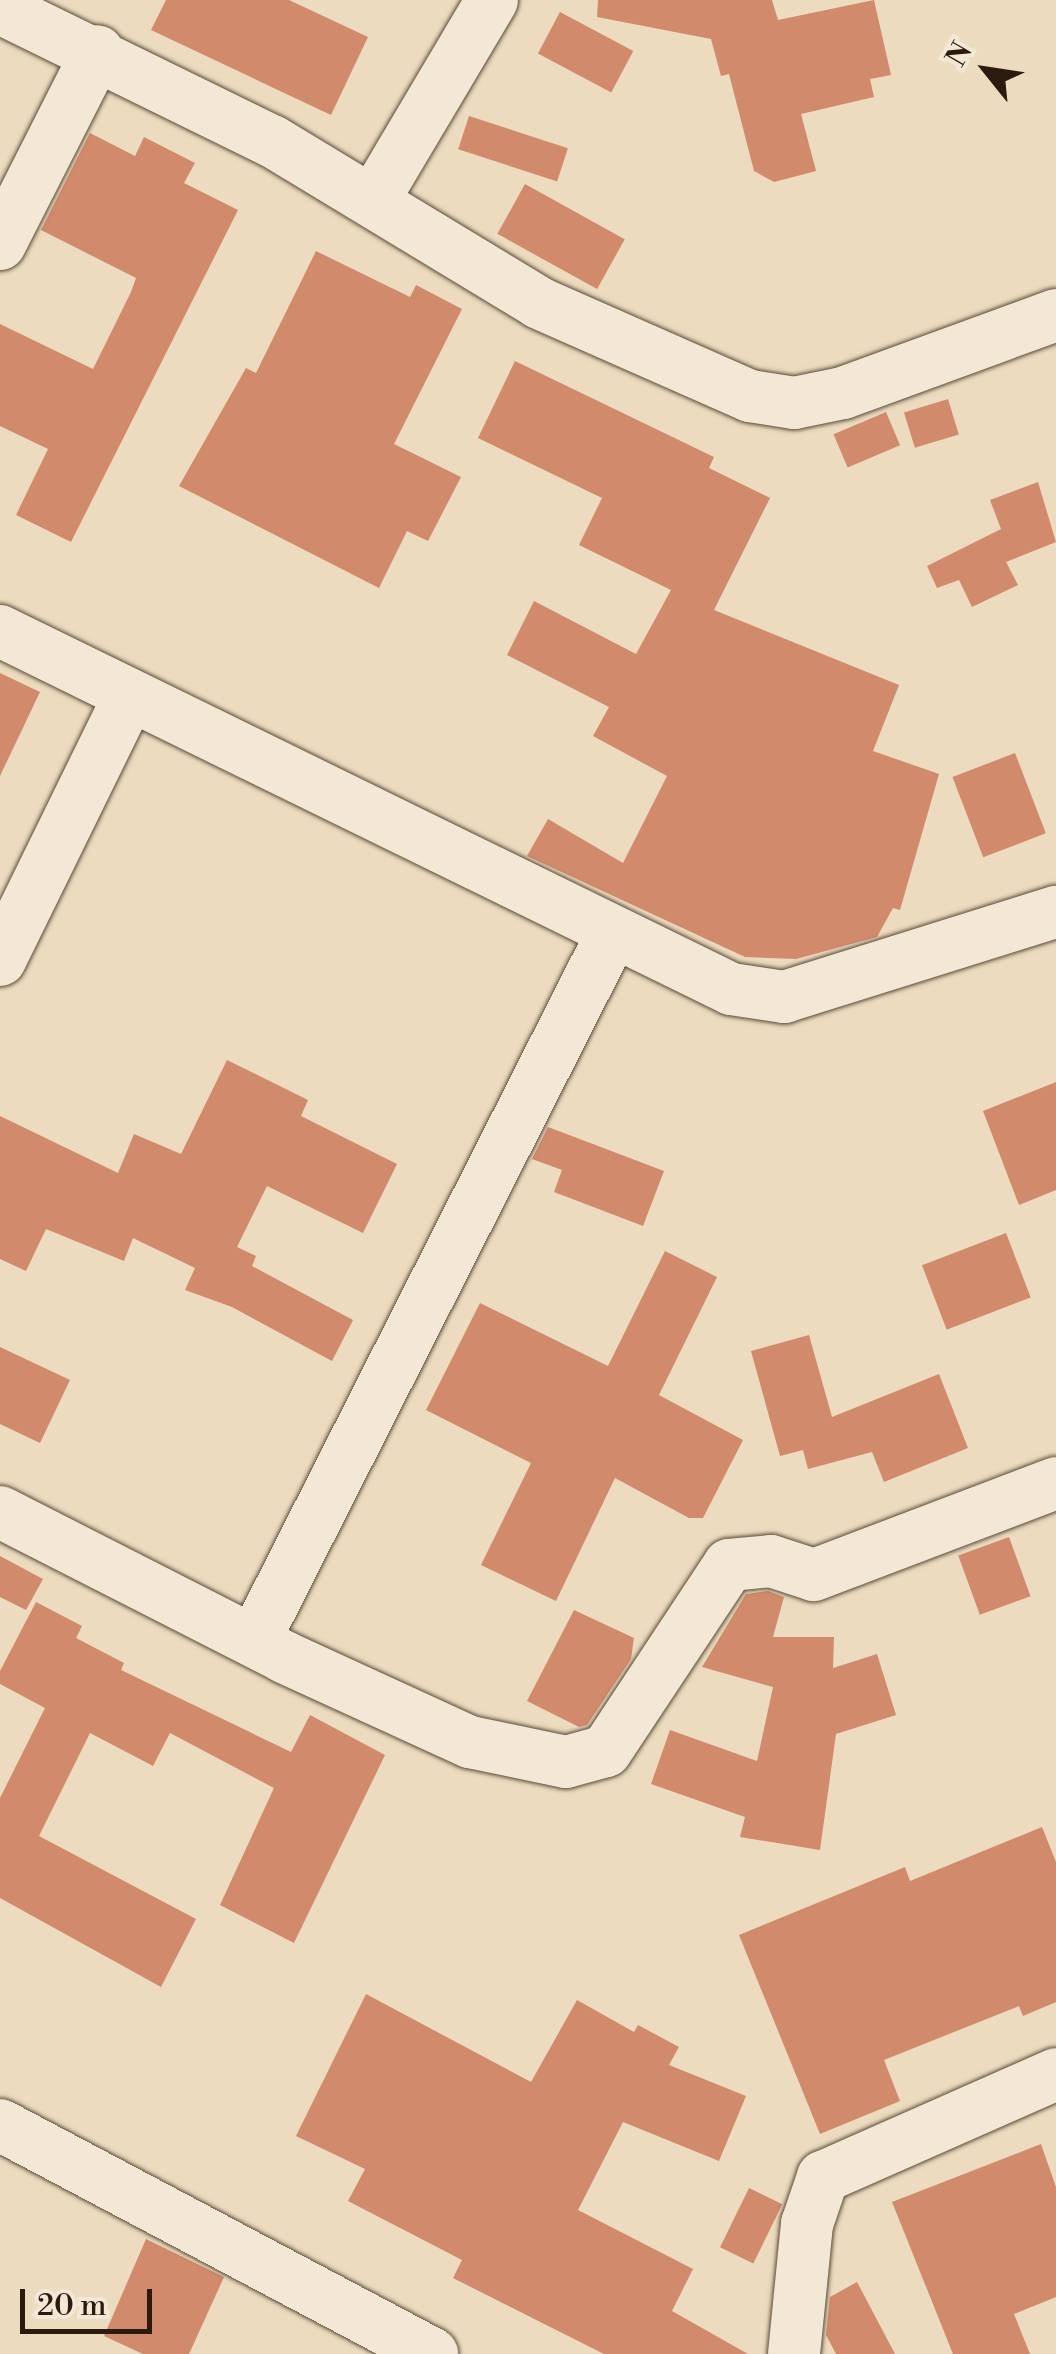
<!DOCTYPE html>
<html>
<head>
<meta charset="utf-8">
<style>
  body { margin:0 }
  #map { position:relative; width:1056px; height:2354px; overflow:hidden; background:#ecdbbe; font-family:"Libre Bodoni",serif }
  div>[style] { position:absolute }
  .building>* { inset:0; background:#d28a6c; transform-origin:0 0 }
  .roads { filter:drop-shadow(0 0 2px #5b4a3a) drop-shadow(0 0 2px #5b4a3a) }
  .street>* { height:52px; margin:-26px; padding:0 26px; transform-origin:26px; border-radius:26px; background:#f3e8d5 }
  span { translate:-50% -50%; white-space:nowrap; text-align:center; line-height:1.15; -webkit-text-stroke:8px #f3e8d5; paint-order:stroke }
  .north { position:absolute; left:936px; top:20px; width:100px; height:100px; -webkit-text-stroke:8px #f3e8d5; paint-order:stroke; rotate:300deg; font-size:28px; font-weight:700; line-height:40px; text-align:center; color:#2b1a0e }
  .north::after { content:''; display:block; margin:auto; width:35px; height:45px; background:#2b1a0e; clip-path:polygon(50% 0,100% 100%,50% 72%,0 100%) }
  .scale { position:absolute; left:20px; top:2289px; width:132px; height:45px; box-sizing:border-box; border:5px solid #2b1a0e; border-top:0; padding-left:12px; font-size:30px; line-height:35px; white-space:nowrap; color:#2b1a0e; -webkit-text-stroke:8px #f3e8d5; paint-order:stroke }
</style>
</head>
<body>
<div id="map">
  <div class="building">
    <div style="clip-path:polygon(166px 0,289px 0,368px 37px,331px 115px,151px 30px)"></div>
    <div style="clip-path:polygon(598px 0,772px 0,778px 20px,874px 0,891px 75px,870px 79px,874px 97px,801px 114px,816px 171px,774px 182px,754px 171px,729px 74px,721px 76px,711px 39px,597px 17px)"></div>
    <div style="left:560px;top:12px;width:83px;height:47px;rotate:28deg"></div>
    <div style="left:469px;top:116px;width:104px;height:35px;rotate:18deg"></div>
    <div style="clip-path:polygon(90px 133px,135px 156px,144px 137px,195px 163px,184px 183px,238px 210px,71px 542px,16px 515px,48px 449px,0 426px,0 324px,93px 369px,131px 292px,136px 278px,41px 230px)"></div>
    <div style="left:525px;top:184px;width:114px;height:57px;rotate:29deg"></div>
    <div style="clip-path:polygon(316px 251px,410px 297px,416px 285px,462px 309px,394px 444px,461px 477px,428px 541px,407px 531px,379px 588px,179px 486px,246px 368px,256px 373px)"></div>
    <div style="clip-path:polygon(515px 361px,714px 457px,709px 468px,770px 498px,714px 610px,899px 685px,873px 751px,939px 774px,900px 910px,893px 908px,877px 937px,796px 959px,745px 957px,527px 856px,548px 819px,623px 863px,667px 776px,593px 736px,609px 707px,507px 655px,534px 601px,636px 654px,671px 590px,579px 545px,602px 498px,478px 438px)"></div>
    <div style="left:948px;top:399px;width:37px;height:46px;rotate:73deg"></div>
    <div style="left:886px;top:412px;width:36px;height:57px;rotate:67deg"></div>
    <div style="clip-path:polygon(1038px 482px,1056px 542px,1006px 562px,1018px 585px,972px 607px,959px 580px,937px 588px,927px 566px,1001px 529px,990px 500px)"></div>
    <div style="clip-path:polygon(0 673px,40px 692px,0 776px)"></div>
    <div style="left:1015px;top:753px;width:86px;height:67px;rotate:69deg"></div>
    <div style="clip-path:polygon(227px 1060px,308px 1100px,301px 1116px,397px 1164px,363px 1233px,267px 1186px,237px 1247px,256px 1256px,252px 1266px,353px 1320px,332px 1361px,232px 1307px,185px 1290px,195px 1268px,133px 1238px,124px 1261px,46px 1229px,26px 1271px,0 1259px,0 1116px,118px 1173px,134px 1134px,181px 1154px)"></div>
    <div style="clip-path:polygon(1056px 1082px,1056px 1190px,1019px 1205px,983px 1111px)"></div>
    <div style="clip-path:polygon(548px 1127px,664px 1171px,643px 1226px,554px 1192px,562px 1170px,532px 1159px)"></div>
    <div style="left:1006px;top:1233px;width:69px;height:90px;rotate:69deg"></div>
    <div style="clip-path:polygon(665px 1251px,717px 1277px,659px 1395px,743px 1440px,703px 1518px,689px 1518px,615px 1478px,556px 1601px,481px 1565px,531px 1463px,426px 1410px,480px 1303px,608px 1366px)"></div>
    <div style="clip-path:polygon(809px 1335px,832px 1417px,939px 1374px,968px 1448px,884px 1482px,872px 1452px,808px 1469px,803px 1450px,780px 1456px,751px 1351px)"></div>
    <div style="clip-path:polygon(0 1347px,70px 1380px,40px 1443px,0 1424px)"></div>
    <div style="left:1009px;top:1537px;width:63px;height:54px;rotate:70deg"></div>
    <div style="clip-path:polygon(0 1556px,43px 1579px,26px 1610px,0 1597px)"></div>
    <div style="clip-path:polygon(768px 1591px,784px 1597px,773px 1637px,834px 1637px,833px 1668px,877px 1654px,896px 1715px,836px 1734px,820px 1850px,740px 1837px,745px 1817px,651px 1784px,670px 1730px,757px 1761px,773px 1687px,702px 1667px,746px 1594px)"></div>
    <div style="clip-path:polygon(36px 1602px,82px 1626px,76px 1638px,124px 1663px,121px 1670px,291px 1752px,310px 1715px,385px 1755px,294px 1943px,220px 1905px,274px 1788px,170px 1733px,153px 1766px,90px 1733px,39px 1836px,196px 1919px,161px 1987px,0 1898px,0 1798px,45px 1708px,0 1684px,0 1671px)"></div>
    <div style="clip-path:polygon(574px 1610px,634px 1638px,631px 1659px,587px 1725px,579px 1727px,527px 1701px)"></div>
    <div style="clip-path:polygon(1042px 1827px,1056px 1862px,1056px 2002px,1023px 2016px,1019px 2006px,884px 2060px,900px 2101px,820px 2134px,739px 1935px,905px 1867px,910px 1881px)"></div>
    <div style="clip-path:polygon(366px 1994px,531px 2082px,577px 2000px,634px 2032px,638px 2025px,679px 2047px,669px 2065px,746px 2096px,719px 2161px,623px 2122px,578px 2210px,693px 2269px,672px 2311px,748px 2354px,604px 2354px,453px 2278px,462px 2260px,348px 2201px,365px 2169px,296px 2136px)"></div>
    <div style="clip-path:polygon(1041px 2144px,1056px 2187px,1056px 2297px,1014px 2314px,1030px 2354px,953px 2354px,892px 2202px)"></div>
    <div style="left:749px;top:2188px;width:37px;height:66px;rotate:26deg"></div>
    <div style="clip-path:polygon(146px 2239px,224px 2277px,189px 2354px,143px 2354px,104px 2336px)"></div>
    <div style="clip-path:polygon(857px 2282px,895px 2354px,836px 2354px,826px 2335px,830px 2297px)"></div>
  </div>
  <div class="roads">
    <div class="street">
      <div style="left:0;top:8px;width:303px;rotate:26.1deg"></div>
      <div style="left:272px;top:141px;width:312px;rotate:31.2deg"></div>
      <div style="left:539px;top:303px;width:231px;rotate:23.8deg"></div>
      <div style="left:750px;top:396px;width:45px;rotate:9deg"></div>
      <div style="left:794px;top:403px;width:50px;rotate:-11.5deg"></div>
      <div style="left:843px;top:393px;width:227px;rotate:-20.1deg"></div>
      <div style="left:374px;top:199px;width:231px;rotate:-59.3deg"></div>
      <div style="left:0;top:244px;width:216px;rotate:-63.1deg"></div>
      <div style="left:0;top:631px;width:814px;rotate:26.09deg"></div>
      <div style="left:731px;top:989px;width:54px;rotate:8.6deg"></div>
      <div style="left:784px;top:997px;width:285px;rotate:-17.4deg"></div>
      <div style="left:0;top:960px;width:295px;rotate:-63.9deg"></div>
      <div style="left:0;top:1512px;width:319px;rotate:27deg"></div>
      <div style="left:284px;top:1657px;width:205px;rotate:24.6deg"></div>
      <div style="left:470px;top:1742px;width:98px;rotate:11.8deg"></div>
      <div style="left:566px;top:1762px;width:41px;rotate:-15.4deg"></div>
      <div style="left:606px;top:1751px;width:223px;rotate:-56.5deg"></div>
      <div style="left:729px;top:1565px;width:42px;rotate:-5.4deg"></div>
      <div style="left:771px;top:1561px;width:45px;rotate:18deg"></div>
      <div style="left:814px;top:1575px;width:259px;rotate:-20.8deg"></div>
      <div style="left:254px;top:1641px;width:795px;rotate:-63.14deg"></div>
      <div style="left:0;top:2125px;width:489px;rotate:27.9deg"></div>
      <div style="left:794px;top:2354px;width:131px;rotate:-84.3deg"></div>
      <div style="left:807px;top:2224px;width:50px;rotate:-71.2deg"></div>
      <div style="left:823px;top:2177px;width:255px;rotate:-23.8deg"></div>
    </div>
  </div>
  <div class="north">N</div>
  <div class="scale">20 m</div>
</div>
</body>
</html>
